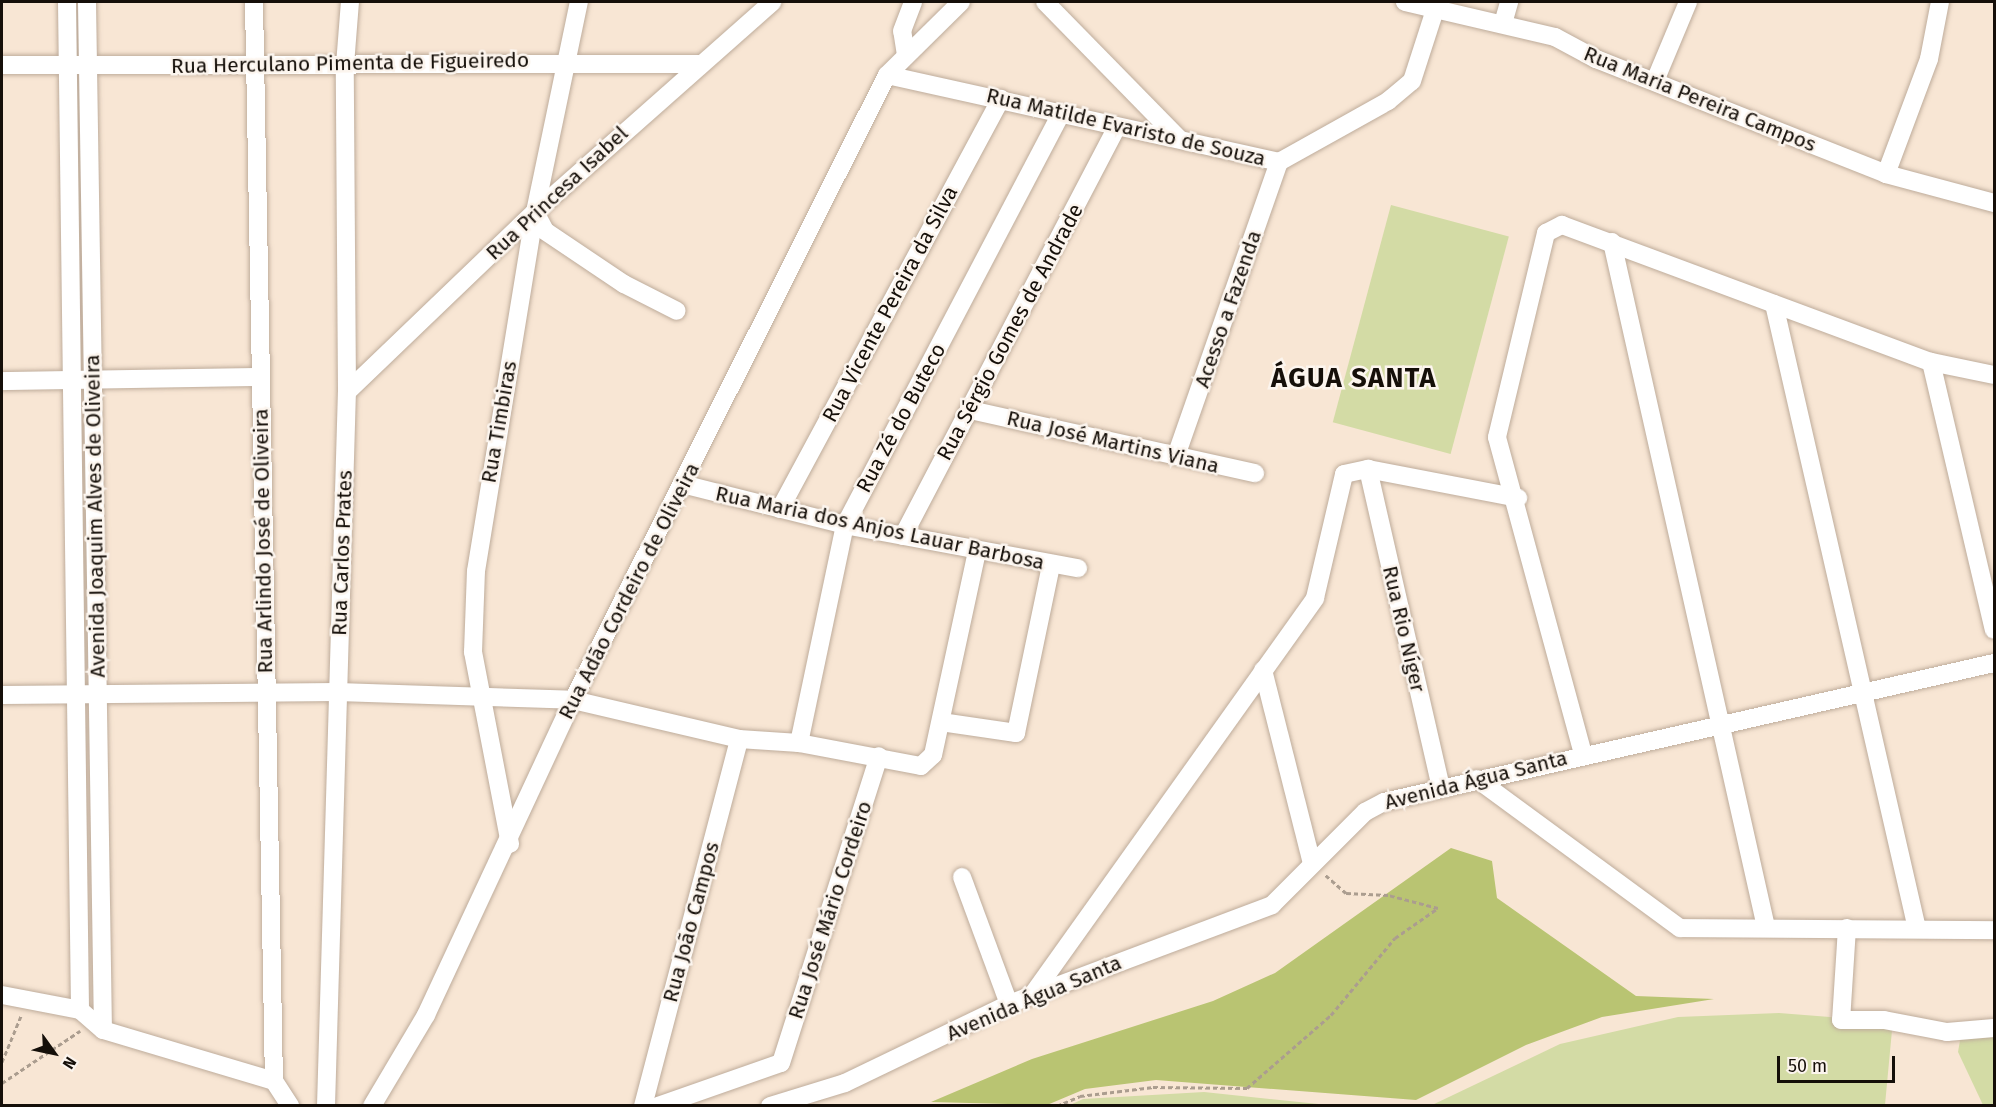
<!DOCTYPE html>
<html>
<head>
<meta charset="utf-8">
<style>
  body { margin:0 }
  #map { position:relative; width:1996px; height:1107px; overflow:hidden; background:#f8e6d4; font-family:"Fira Sans",sans-serif }
  div>[style] { position:absolute }
  .green>* { inset:0; background:#d3dba5; transform-origin:0 0 }
  .forest>* { inset:0; background:#b9c472 }
  .path>* { height:3px; margin-top:-1.5px; transform-origin:0; background:repeating-linear-gradient(90deg,#ab9d8f 0 4.5px,transparent 0 7.5px) }
  .roads { filter:drop-shadow(0 0 2px #beac9b) drop-shadow(0 0 2px #beac9b) }
  .minor>* { height:18px; margin:-9px; padding:0 9px; transform-origin:9px; border-radius:9px; background:#fff }
  span { translate:-50% -50%; white-space:nowrap; text-align:center; line-height:1.15; -webkit-text-stroke:5px #fcf5ee; paint-order:stroke }
  .street-label { font-size:21px; color:#150f09 }
  .district-label { font-size:27px; color:#150f09; font-weight:700; letter-spacing:1.5px }
  .frame { position:absolute; inset:0; border:3px solid #150f09; pointer-events:none }
  .north { position:absolute; left:24px; top:1023px; width:60px; height:60px; -webkit-text-stroke:4px #fcf5ee; paint-order:stroke; rotate:123deg; font-size:16px; font-weight:700; line-height:24px; text-align:center; color:#150f09 }
  .north::after { content:''; display:block; margin:auto; width:21px; height:27px; background:#150f09; clip-path:polygon(50% 0,100% 100%,50% 72%,0 100%) }
  .scale { position:absolute; left:1777px; top:1056px; width:118px; height:27px; box-sizing:border-box; border:3px solid #150f09; border-top:0; padding-left:8px; font-size:18px; line-height:21px; white-space:nowrap; color:#150f09; -webkit-text-stroke:4px #fcf5ee; paint-order:stroke }
</style>
</head>
<body>
<div id="map">
  <div class="green">
    <div style="left:1391px;top:205px;width:122px;height:225px;rotate:15deg"></div>
    <div style="clip-path:polygon(1779px 1013px,1868px 1020px,1892px 1030px,1885px 1105px,1430px 1106px,1560px 1044px,1678px 1017px)"></div>
    <div style="clip-path:polygon(1994px 1026px,1994px 1105px,1983px 1105px,1958px 1052px,1962px 1029px)"></div>
    <div style="clip-path:polygon(1204px 1092px,1328px 1105px,1070px 1105px,1083px 1099px)"></div>
  </div>
  <div class="forest">
    <div style="clip-path:polygon(1451px 848px,1492px 861px,1497px 898px,1636px 996px,1714px 999px,1602px 1017px,1526px 1045px,1416px 1100px,1156px 1080px,1085px 1089px,1047px 1105px,931px 1102px,1032px 1059px,1213px 1001px,1275px 973px)"></div>
  </div>
  <div class="path">
    <div style="left:2px;top:1062px;width:50px;rotate:-67.6deg"></div>
    <div style="left:2px;top:1083px;width:94px;rotate:-33.7deg"></div>
    <div style="left:1057px;top:1106px;width:25px;rotate:-23deg"></div>
    <div style="left:1080px;top:1096px;width:74px;rotate:-7deg"></div>
    <div style="left:1153px;top:1087px;width:94px;rotate:0.6deg"></div>
    <div style="left:1247px;top:1088px;width:111px;rotate:-41deg"></div>
    <div style="left:1331px;top:1015px;width:100px;rotate:-50.3deg"></div>
    <div style="left:1395px;top:938px;width:52px;rotate:-34.9deg"></div>
    <div style="left:1438px;top:908px;width:52px;rotate:-165.4deg"></div>
    <div style="left:1388px;top:895px;width:42px;rotate:-177.3deg"></div>
    <div style="left:1346px;top:893px;width:29px;rotate:-139deg"></div>
  </div>
  <div class="roads">
    <div class="minor">
      <div style="left:67px;top:2px;width:1008px;rotate:89.26deg"></div>
      <div style="left:87px;top:2px;width:1028px;rotate:89.11deg"></div>
      <div style="left:254px;top:2px;width:1079px;rotate:88.94deg"></div>
      <div style="left:1045px;top:2px;width:192px;rotate:45.6deg"></div>
      <div style="left:1405px;top:2px;width:154px;rotate:13.1deg"></div>
      <div style="left:1555px;top:37px;width:47px;rotate:28.2deg"></div>
      <div style="left:1596px;top:59px;width:312px;rotate:21.6deg"></div>
      <div style="left:1886px;top:174px;width:112px;rotate:15deg"></div>
      <div style="left:1504px;top:20px;width:19px;rotate:-74deg"></div>
      <div style="left:906px;top:55px;width:24px;rotate:-99deg"></div>
      <div style="left:902px;top:31px;width:31px;rotate:-69deg"></div>
      <div style="left:2px;top:65px;width:697px;rotate:-0.08deg"></div>
      <div style="left:887px;top:75px;width:402px;rotate:12.5deg"></div>
      <div style="left:1279px;top:162px;width:125px;rotate:-29.2deg"></div>
      <div style="left:1388px;top:101px;width:31px;rotate:-40deg"></div>
      <div style="left:1412px;top:81px;width:75px;rotate:-72.1deg"></div>
      <div style="left:1655px;top:81px;width:86px;rotate:-67.3deg"></div>
      <div style="left:1886px;top:174px;width:123px;rotate:-69.5deg"></div>
      <div style="left:1929px;top:59px;width:58px;rotate:-79.1deg"></div>
      <div style="left:535px;top:212px;width:21px;rotate:62deg"></div>
      <div style="left:545px;top:231px;width:95px;rotate:33.9deg"></div>
      <div style="left:624px;top:284px;width:59px;rotate:27deg"></div>
      <div style="left:1612px;top:242px;width:702px;rotate:77.33deg"></div>
      <div style="left:1774px;top:304px;width:641px;rotate:77.11deg"></div>
      <div style="left:1931px;top:362px;width:275px;rotate:76.8deg"></div>
      <div style="left:2px;top:381px;width:259px;rotate:-0.9deg"></div>
      <div style="left:347px;top:392px;width:260px;rotate:-43.8deg"></div>
      <div style="left:535px;top:212px;width:317px;rotate:-41.5deg"></div>
      <div style="left:970px;top:410px;width:292px;rotate:12.5deg"></div>
      <div style="left:1176px;top:456px;width:312px;rotate:-70.7deg"></div>
      <div style="left:1368px;top:469px;width:328px;rotate:77.1deg"></div>
      <div style="left:682px;top:484px;width:168px;rotate:14.1deg"></div>
      <div style="left:845px;top:525px;width:237px;rotate:10.5deg"></div>
      <div style="left:780px;top:509px;width:466px;rotate:-61.7deg"></div>
      <div style="left:903px;top:536px;width:462px;rotate:-62.4deg"></div>
      <div style="left:1263px;top:670px;width:199px;rotate:75.8deg"></div>
      <div style="left:2px;top:695px;width:336px;rotate:-0.5deg"></div>
      <div style="left:338px;top:692px;width:235px;rotate:1.9deg"></div>
      <div style="left:573px;top:700px;width:171px;rotate:13.2deg"></div>
      <div style="left:739px;top:739px;width:60px;rotate:3.8deg"></div>
      <div style="left:799px;top:743px;width:124px;rotate:10.7deg"></div>
      <div style="left:921px;top:766px;width:16px;rotate:-43deg"></div>
      <div style="left:933px;top:755px;width:209px;rotate:-77.8deg"></div>
      <div style="left:941px;top:722px;width:76px;rotate:8.3deg"></div>
      <div style="left:1016px;top:733px;width:171px;rotate:-78.2deg"></div>
      <div style="left:799px;top:743px;width:223px;rotate:-78.1deg"></div>
      <div style="left:845px;top:525px;width:464px;rotate:-62.3deg"></div>
      <div style="left:1583px;top:754px;width:328px;rotate:-105.2deg"></div>
      <div style="left:1497px;top:437px;width:210px;rotate:-76.5deg"></div>
      <div style="left:1546px;top:233px;width:18px;rotate:-27deg"></div>
      <div style="left:1562px;top:225px;width:394px;rotate:20.4deg"></div>
      <div style="left:1931px;top:362px;width:64px;rotate:11.7deg"></div>
      <div style="left:1477px;top:779px;width:252px;rotate:36.3deg"></div>
      <div style="left:1680px;top:928px;width:314px;rotate:0.4deg"></div>
      <div style="left:510px;top:844px;width:196px;rotate:-100.9deg"></div>
      <div style="left:473px;top:652px;width:81px;rotate:-87.9deg"></div>
      <div style="left:476px;top:571px;width:364px;rotate:-80.7deg"></div>
      <div style="left:535px;top:212px;width:215px;rotate:-78.2deg"></div>
      <div style="left:962px;top:877px;width:135px;rotate:69.7deg"></div>
      <div style="left:1847px;top:928px;width:92px;rotate:93.7deg"></div>
      <div style="left:1841px;top:1020px;width:43px"></div>
      <div style="left:1884px;top:1020px;width:64px;rotate:10.8deg"></div>
      <div style="left:1947px;top:1032px;width:47px;rotate:-4.9deg"></div>
      <div style="left:1033px;top:994px;width:486px;rotate:-54.5deg"></div>
      <div style="left:1315px;top:598px;width:127px;rotate:-76.8deg"></div>
      <div style="left:1344px;top:474px;width:25px;rotate:-12deg"></div>
      <div style="left:1368px;top:469px;width:153px;rotate:10.9deg"></div>
      <div style="left:2px;top:995px;width:79px;rotate:10.9deg"></div>
      <div style="left:80px;top:1010px;width:30px;rotate:41deg"></div>
      <div style="left:103px;top:1030px;width:178px;rotate:16.6deg"></div>
      <div style="left:274px;top:1081px;width:30px;rotate:57deg"></div>
      <div style="left:326px;top:1106px;width:714px;rotate:-88.32deg"></div>
      <div style="left:347px;top:392px;width:327px;rotate:-90.4deg"></div>
      <div style="left:345px;top:65px;width:63px;rotate:-85.5deg"></div>
      <div style="left:372px;top:1106px;width:106px;rotate:-59.3deg"></div>
      <div style="left:426px;top:1015px;width:348px;rotate:-65deg"></div>
      <div style="left:573px;top:700px;width:699px;rotate:-63.33deg"></div>
      <div style="left:887px;top:75px;width:104px;rotate:-44.6deg"></div>
      <div style="left:643px;top:1106px;width:379px;rotate:-75.3deg"></div>
      <div style="left:658px;top:1106px;width:130px;rotate:-19.3deg"></div>
      <div style="left:781px;top:1063px;width:322px;rotate:-72.3deg"></div>
      <div style="left:770px;top:1106px;width:78px;rotate:-17deg"></div>
      <div style="left:845px;top:1083px;width:182px;rotate:-25.7deg"></div>
      <div style="left:1009px;top:1004px;width:281px;rotate:-20.6deg"></div>
      <div style="left:1272px;top:905px;width:132px;rotate:-45deg"></div>
      <div style="left:1365px;top:812px;width:21px;rotate:-28deg"></div>
      <div style="left:1384px;top:802px;width:626px;rotate:-12.84deg"></div>
    </div>
  </div>
  <div class="street-label">
    <span style="left:350px;top:63px;rotate:-1deg">Rua Herculano Pimenta de Figueiredo</span>
    <span style="left:1700px;top:99px;rotate:22deg">Rua Maria Pereira Campos</span>
    <span style="left:1126px;top:127px;rotate:13deg">Rua Matilde Evaristo de Souza</span>
    <span style="left:557px;top:193px;rotate:-43deg">Rua Princesa Isabel</span>
    <span style="left:890px;top:304px;rotate:-62deg">Rua Vicente Pereira da Silva</span>
    <span style="left:1228px;top:309px;rotate:-71deg">Acesso a Fazenda</span>
    <span style="left:1010px;top:332px;rotate:-62deg">Rua Sérgio Gomes de Andrade</span>
    <span style="left:901px;top:418px;rotate:-62deg">Rua Zé do Buteco</span>
    <span style="left:499px;top:422px;rotate:-80deg">Rua Timbiras</span>
    <span style="left:1113px;top:442px;rotate:13deg">Rua José Martins Viana</span>
    <span style="left:95px;top:516px;rotate:-91deg">Avenida Joaquim Alves de Oliveira</span>
    <span style="left:880px;top:528px;rotate:12deg">Rua Maria dos Anjos Lauar Barbosa</span>
    <span style="left:263px;top:541px;rotate:-91deg">Rua Arlindo José de Oliveira</span>
    <span style="left:342px;top:553px;rotate:-88deg">Rua Carlos Prates</span>
    <span style="left:629px;top:591px;rotate:-63deg">Rua Adão Cordeiro de Oliveira</span>
    <span style="left:1404px;top:629px;rotate:77deg">Rua Rio Níger</span>
    <span style="left:1476px;top:780px;rotate:-14deg">Avenida Água Santa</span>
    <span style="left:830px;top:910px;rotate:-72deg">Rua José Mário Cordeiro</span>
    <span style="left:691px;top:922px;rotate:-75deg">Rua João Campos</span>
    <span style="left:1034px;top:998px;rotate:-23deg">Avenida Água Santa</span>
  </div>
  <div class="district-label">
    <span style="left:1354px;top:379px">ÁGUA SANTA</span>
  </div>
  <div class="frame"></div>
  <div class="north">N</div>
  <div class="scale">50 m</div>
</div>
</body>
</html>
